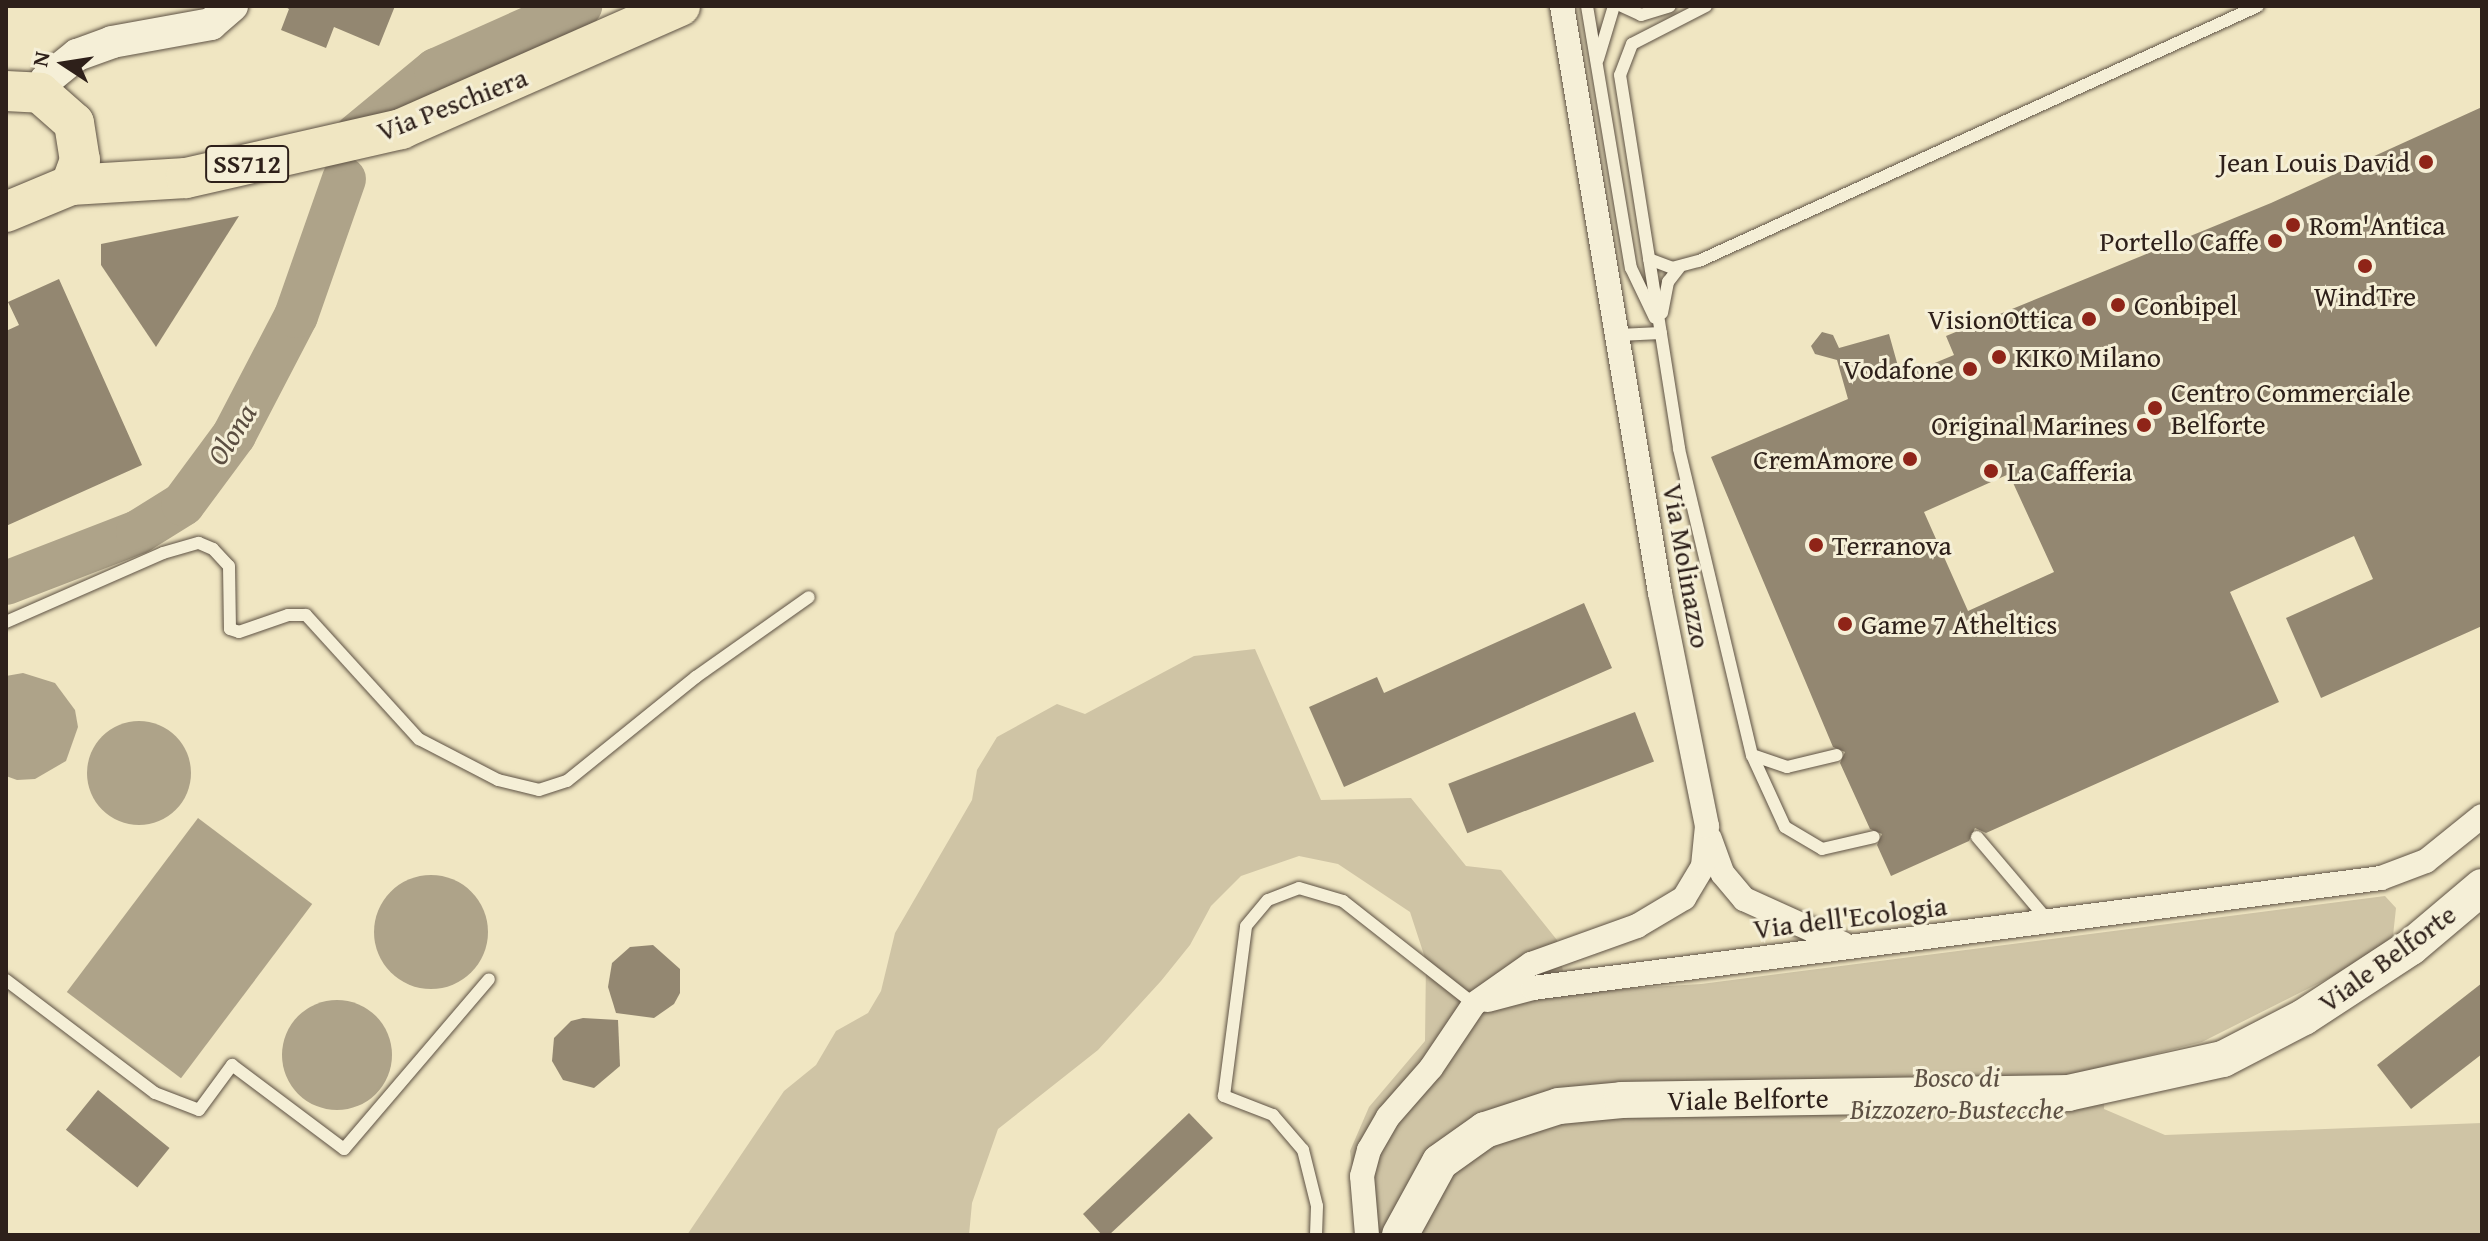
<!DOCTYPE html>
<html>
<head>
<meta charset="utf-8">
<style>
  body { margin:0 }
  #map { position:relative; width:2488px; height:1241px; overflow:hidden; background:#f0e6c2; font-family:"Gentium Book Plus",serif }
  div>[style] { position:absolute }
  .green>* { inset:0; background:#cfc4a5 }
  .water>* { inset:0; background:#aea389; transform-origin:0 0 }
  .round { border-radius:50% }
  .river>* { height:44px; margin:-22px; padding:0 22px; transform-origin:22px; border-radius:22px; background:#aea389 }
  .building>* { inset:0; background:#938771; transform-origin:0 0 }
  .roads { filter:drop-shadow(0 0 2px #5e5244) drop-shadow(0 0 2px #5e5244) }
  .service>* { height:12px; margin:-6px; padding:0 6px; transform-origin:6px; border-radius:6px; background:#f5efd7 }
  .minor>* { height:24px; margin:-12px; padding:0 12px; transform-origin:12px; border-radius:12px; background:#f5efd7 }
  .tertiary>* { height:32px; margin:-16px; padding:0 16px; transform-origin:16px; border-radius:16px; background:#f5efd7 }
  .secondary>* { height:36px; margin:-18px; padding:0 18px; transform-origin:18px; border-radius:18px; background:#f5efd7 }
  .primary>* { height:40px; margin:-20px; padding:0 20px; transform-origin:20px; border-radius:20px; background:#f0e6c2 }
  .dots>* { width:22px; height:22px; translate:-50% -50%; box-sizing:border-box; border:4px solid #f5efd7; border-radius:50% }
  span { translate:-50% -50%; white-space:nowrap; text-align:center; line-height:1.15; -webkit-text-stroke:6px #f5efd7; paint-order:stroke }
  .shield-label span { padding:2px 6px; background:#f5efd7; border:2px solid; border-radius:6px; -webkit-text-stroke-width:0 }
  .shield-label { font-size:26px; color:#2e201a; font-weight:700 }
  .street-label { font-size:28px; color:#2e201a }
  .poi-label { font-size:28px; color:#2e201a }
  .right { translate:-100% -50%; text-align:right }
  .left { translate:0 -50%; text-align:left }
  .park-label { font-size:28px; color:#5e5144; font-style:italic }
  .water-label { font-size:30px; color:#5b4e41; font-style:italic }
  .frame { position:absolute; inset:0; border:8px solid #2e201a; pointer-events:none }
  .north { position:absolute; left:24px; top:24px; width:80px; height:80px; -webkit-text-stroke:6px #f5efd7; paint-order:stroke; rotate:282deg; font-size:22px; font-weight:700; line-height:32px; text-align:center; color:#2e201a }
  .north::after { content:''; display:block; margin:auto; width:28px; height:36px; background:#2e201a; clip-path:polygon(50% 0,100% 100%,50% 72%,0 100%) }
</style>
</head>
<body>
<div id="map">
  <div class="green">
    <div style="clip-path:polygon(1255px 649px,1321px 800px,1411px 798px,1466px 866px,1501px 870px,1557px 940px,1567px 992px,1701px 984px,2385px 896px,2396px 908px,2393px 936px,2353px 966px,2202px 1042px,2106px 1066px,2104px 1109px,2165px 1135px,2482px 1123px,2482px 1235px,1377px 1235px,1353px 1175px,1350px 1151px,1369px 1107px,1425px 1041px,1426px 961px,1410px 912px,1338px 864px,1299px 856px,1241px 876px,1211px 906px,1190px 945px,1161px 981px,1098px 1050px,998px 1129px,972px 1203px,969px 1235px,687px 1235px,784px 1091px,816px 1065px,836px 1031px,868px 1013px,881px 991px,895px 933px,972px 800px,977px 770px,997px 737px,1057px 704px,1085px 714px,1194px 656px)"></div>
  </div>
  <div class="water">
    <div style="clip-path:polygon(23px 673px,55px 683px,75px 710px,78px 727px,66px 761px,35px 779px,17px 780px,6px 776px,6px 676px)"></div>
    <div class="round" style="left:87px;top:721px;width:104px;height:104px"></div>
    <div style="left:198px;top:818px;width:143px;height:218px;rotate:37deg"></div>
    <div class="round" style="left:374px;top:875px;width:114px;height:114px"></div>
    <div class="round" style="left:282px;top:1000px;width:110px;height:110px"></div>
  </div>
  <div class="river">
    <div style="left:356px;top:136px;width:104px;rotate:-39.5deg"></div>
    <div style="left:436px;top:70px;width:158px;rotate:-24deg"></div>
    <div style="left:6px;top:583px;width:142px;rotate:-21.1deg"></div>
    <div style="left:138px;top:532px;width:53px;rotate:-31.9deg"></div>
    <div style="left:183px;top:504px;width:86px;rotate:-53.5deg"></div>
    <div style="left:234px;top:435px;width:134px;rotate:-62.5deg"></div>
    <div style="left:296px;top:316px;width:145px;rotate:-70.7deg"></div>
  </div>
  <div class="building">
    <div style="clip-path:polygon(284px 6px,395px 6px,379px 46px,334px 27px,326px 48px,281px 30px,289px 9px)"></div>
    <div style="clip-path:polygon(evenodd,2482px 107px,2482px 626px,2321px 698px,2286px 618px,2373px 579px,2354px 536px,2230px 592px,2279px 702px,1986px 833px,1975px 828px,1969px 841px,1891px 876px,1877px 845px,1882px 834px,1870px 829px,1840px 763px,1845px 752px,1833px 747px,1711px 457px,1848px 399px,1837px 360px,1815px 354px,1811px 346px,1822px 332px,1833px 335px,1839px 348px,1889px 334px,1901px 377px,1954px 355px,1946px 336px,2271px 203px,2482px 107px,2009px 474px,2054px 572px,1968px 611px,1924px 512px,2009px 474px)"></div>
    <div style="clip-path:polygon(239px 216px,156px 347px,101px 265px,101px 244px)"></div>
    <div style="clip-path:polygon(59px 279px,142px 465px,6px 526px,6px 331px,19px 325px,8px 302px)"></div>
    <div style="clip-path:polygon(1584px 603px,1612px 668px,1344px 787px,1309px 707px,1377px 677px,1384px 693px)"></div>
    <div style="left:1635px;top:712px;width:53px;height:200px;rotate:69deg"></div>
    <div style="clip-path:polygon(653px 945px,680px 969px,680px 993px,674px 1004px,654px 1018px,616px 1013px,608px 987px,612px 963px,630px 947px)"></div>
    <div style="clip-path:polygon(2482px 983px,2482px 1054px,2411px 1109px,2377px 1065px)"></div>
    <div style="clip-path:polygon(583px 1018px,618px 1020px,620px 1066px,594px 1088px,563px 1080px,552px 1061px,554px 1038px,571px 1021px)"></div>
    <div style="left:98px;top:1090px;width:92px;height:51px;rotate:39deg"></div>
    <div style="clip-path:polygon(1189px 1113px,1213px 1138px,1109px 1235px,1102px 1235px,1083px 1214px)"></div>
  </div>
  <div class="roads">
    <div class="service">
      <div style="left:1587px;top:6px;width:266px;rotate:80.5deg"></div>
      <div style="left:1631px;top:268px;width:55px;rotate:64.4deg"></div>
      <div style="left:1622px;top:6px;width:21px;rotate:25deg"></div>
      <div style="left:1641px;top:15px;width:30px;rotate:-17deg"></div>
      <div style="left:1706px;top:6px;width:83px;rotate:152.8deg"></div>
      <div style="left:1632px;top:44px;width:33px;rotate:111deg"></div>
      <div style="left:1620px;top:75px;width:379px;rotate:81deg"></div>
      <div style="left:1679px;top:449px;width:315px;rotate:76.6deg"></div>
      <div style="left:1752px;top:755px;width:79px;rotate:65.4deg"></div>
      <div style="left:1785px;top:827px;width:43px;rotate:30.7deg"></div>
      <div style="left:1822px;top:849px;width:53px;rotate:-13deg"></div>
      <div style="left:1598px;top:59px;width:55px;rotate:-73.2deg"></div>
      <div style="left:1649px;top:259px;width:25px;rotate:21deg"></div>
      <div style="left:1672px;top:268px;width:28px;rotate:-15deg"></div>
      <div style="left:1699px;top:261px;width:614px;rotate:-24.52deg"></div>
      <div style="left:1662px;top:313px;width:32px;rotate:-79deg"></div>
      <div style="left:1668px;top:282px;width:18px;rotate:-52deg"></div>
      <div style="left:1618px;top:335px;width:43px;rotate:-2.7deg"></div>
      <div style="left:6px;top:622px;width:171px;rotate:-23.7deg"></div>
      <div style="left:163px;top:553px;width:37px;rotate:-16deg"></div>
      <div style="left:199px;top:543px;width:15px;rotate:23deg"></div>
      <div style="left:213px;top:549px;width:23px;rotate:47deg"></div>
      <div style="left:229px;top:566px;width:63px;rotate:89.1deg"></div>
      <div style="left:230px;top:629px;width:9px;rotate:18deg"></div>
      <div style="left:239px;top:632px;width:52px;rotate:-19.1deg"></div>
      <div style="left:288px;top:615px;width:18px"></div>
      <div style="left:306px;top:615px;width:168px;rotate:47.7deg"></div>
      <div style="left:419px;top:739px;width:89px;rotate:27.4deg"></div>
      <div style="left:498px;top:780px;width:42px;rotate:13.7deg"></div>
      <div style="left:539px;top:790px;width:29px;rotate:-18deg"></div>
      <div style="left:567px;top:781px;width:166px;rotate:-38.9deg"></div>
      <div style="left:696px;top:677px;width:138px;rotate:-35.3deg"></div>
      <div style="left:1752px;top:755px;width:37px;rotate:19deg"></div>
      <div style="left:1787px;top:767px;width:51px;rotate:-13.5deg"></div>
      <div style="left:1977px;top:837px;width:111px;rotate:49.7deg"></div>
      <div style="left:6px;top:980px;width:187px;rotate:37.2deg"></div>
      <div style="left:155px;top:1093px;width:47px;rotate:21.1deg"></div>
      <div style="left:199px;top:1110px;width:56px;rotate:-53.7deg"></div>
      <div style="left:232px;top:1065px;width:140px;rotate:36.9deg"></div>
      <div style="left:344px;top:1149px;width:223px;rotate:-49.5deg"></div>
      <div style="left:1316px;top:1235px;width:29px;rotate:-88deg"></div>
      <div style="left:1317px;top:1206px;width:58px;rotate:-104deg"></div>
      <div style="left:1303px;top:1150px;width:46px;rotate:-130.6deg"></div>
      <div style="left:1273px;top:1115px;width:53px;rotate:-158.8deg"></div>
      <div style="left:1224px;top:1096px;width:171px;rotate:-82.6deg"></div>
      <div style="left:1246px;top:926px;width:34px;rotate:-50deg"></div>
      <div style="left:1268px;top:900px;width:33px;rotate:-21deg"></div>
      <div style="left:1299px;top:888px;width:46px;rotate:16.5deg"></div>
      <div style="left:1343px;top:901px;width:167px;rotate:38.2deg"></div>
    </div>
    <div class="minor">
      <div style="left:1710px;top:839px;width:37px;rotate:70deg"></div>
      <div style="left:1723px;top:874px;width:33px;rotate:50deg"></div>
      <div style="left:1744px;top:899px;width:109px;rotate:24.4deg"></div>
      <div style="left:1488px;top:1000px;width:47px;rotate:-14.9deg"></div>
      <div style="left:1533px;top:988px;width:855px;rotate:-7.39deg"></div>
      <div style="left:2381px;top:878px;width:48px;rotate:-20.7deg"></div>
      <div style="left:2426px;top:861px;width:72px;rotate:-38.8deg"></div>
      <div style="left:1367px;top:1235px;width:59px;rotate:-94.8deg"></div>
      <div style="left:1362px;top:1176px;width:27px;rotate:-75deg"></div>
      <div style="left:1369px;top:1150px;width:38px;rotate:-60deg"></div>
      <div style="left:1388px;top:1117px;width:65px;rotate:-48.7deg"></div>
      <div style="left:1431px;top:1068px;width:77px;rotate:-56.1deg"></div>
      <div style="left:1474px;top:1004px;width:70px;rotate:-35.1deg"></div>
      <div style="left:1531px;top:964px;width:113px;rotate:-19.7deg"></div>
      <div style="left:1637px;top:926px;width:55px;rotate:-30.8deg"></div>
      <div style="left:1684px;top:898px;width:37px;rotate:-59deg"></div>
      <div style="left:1703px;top:866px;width:40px;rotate:-84.3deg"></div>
      <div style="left:1707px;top:826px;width:238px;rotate:-101.4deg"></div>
      <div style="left:1660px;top:593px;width:595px;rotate:-99.48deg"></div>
    </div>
    <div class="tertiary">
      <div style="left:40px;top:93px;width:14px;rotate:-65deg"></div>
      <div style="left:46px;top:80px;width:40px;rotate:-39deg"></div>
      <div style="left:77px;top:55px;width:37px;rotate:-20deg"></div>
      <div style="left:112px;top:42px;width:101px;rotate:-10.3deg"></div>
      <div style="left:211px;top:24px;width:28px;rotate:-41deg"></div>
    </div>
    <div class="secondary">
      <div style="left:1400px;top:1235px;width:83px;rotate:-61.3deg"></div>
      <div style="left:1440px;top:1162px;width:55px;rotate:-35.4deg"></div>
      <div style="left:1485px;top:1130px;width:78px;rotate:-18deg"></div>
      <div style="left:1559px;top:1106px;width:63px;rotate:-5.4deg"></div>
      <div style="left:1622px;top:1100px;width:446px;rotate:-0.9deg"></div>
      <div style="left:2068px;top:1093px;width:159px;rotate:-12.4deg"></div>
      <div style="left:2223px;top:1059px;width:91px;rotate:-27.4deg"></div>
      <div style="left:2304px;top:1017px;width:128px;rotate:-33.2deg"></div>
      <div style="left:2411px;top:947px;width:93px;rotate:-40.2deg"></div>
    </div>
    <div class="primary">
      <div style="left:6px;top:91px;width:34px;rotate:3deg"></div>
      <div style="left:40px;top:93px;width:45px;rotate:41.4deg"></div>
      <div style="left:74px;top:123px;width:37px;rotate:81deg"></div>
      <div style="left:80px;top:160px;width:27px;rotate:110deg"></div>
      <div style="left:71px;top:185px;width:70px;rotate:157.4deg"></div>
      <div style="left:71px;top:185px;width:115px;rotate:-3.5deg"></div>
      <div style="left:186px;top:178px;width:221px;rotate:-12.8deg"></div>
      <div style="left:401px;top:129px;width:305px;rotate:-23.8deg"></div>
    </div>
  </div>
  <div class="dots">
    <div style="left:2426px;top:162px;background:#8f2418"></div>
    <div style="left:2293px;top:225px;background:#8f2418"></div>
    <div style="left:2275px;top:241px;background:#8f2418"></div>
    <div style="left:2365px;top:266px;background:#8f2418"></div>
    <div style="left:2118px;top:305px;background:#8f2418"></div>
    <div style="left:2089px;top:319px;background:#8f2418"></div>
    <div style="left:1999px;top:357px;background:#8f2418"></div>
    <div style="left:1970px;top:369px;background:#8f2418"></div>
    <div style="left:2155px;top:408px;background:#8f2418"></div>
    <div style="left:2144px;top:425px;background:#8f2418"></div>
    <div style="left:1910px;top:459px;background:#8f2418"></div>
    <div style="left:1991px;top:471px;background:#8f2418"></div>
    <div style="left:1816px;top:545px;background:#8f2418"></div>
    <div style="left:1845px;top:624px;background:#8f2418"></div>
  </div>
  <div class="shield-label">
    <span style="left:247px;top:164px">SS712</span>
  </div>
  <div class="street-label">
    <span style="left:452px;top:104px;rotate:-21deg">Via Peschiera</span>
    <span style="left:1687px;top:566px;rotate:80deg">Via Molinazzo</span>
    <span style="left:1850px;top:917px;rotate:-7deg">Via dell'Ecologia</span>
    <span style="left:2387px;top:958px;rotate:-36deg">Viale Belforte</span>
    <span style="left:1748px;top:1099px;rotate:-1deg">Viale Belforte</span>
  </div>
  <div class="poi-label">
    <span class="right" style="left:2410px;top:162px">Jean Louis David</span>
    <span class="left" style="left:2309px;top:225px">Rom'Antica</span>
    <span class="right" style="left:2259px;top:241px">Portello Caffe</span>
    <span style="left:2365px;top:296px">WindTre</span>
    <span class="left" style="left:2134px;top:305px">Conbipel</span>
    <span class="right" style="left:2073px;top:319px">VisionOttica</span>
    <span class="left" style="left:2015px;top:357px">KIKO Milano</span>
    <span class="right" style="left:1954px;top:369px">Vodafone</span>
    <span class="left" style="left:2171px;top:408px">Centro Commerciale<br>Belforte</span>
    <span class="right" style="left:2128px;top:425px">Original Marines</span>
    <span class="right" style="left:1894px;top:459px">CremAmore</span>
    <span class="left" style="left:2007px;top:471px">La Cafferia</span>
    <span class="left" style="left:1832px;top:545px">Terranova</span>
    <span class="left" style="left:1861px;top:624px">Game 7 Atheltics</span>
  </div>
  <div class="park-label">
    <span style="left:1957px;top:1093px">Bosco di<br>Bizzozero-Bustecche</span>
  </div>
  <div class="water-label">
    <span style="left:231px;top:434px;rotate:-58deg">Olona</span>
  </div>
  <div class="frame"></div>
  <div class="north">N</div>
</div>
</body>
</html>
